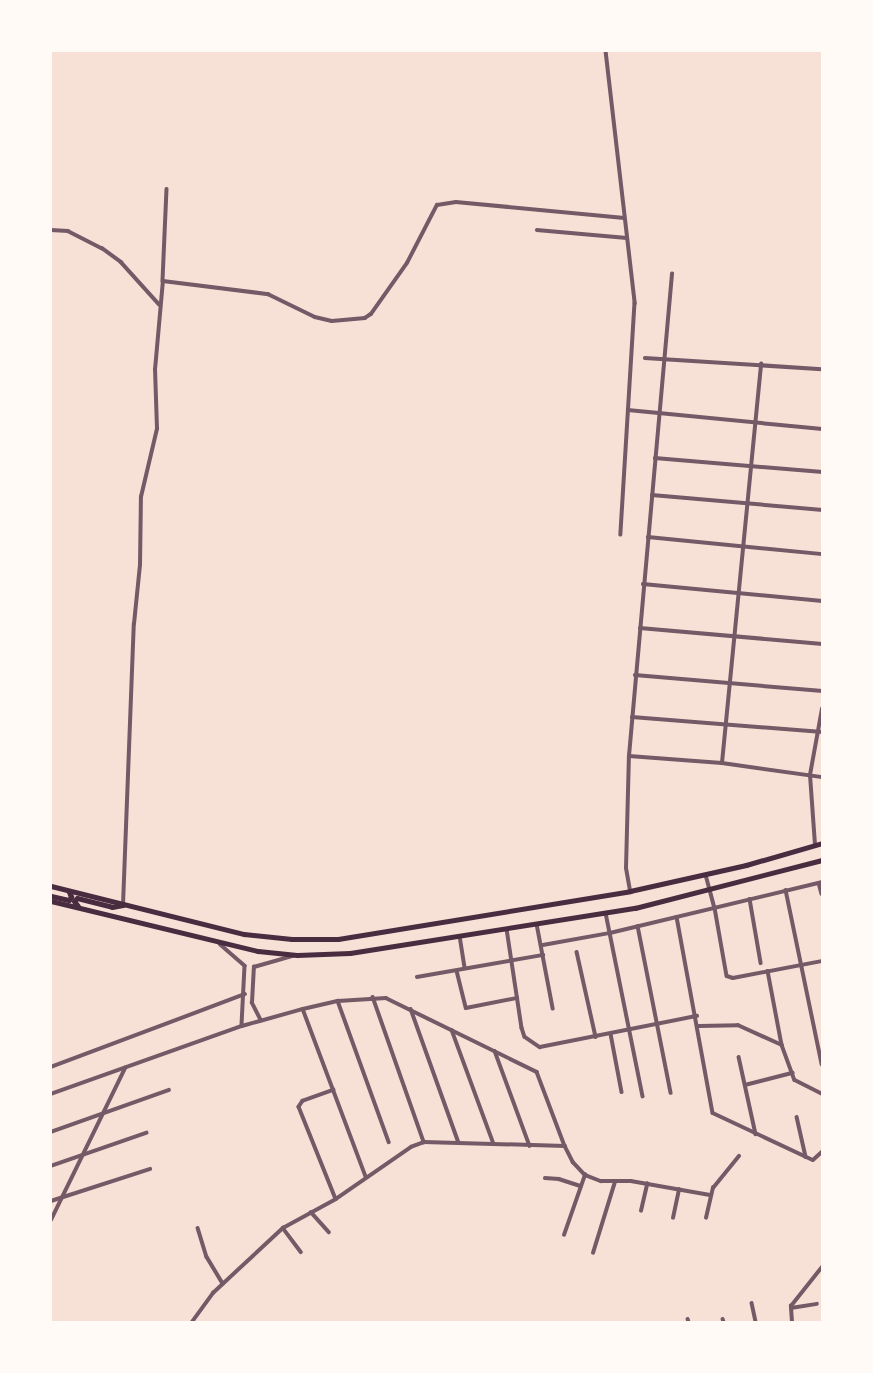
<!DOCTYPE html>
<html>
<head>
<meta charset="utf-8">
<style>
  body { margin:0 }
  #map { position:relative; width:873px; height:1373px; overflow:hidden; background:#f7e1d7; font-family:"Crimson Pro",serif }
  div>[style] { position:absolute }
  .minor>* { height:3.5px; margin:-1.75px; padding:0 1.75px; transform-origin:1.75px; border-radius:1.75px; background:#755966 }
  .trunk>* { height:5px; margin:-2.5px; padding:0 2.5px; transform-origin:2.5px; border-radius:2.5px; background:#4a2c40 }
  span { translate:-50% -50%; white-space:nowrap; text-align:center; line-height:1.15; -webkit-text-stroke:7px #fffaf5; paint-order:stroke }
  .frame { position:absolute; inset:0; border:52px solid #fffaf5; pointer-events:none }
</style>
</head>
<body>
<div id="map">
  <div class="minor">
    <div style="left:606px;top:51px;width:254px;rotate:83.4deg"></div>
    <div style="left:635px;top:303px;width:232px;rotate:93.5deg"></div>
    <div style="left:167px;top:189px;width:92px;rotate:92.5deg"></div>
    <div style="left:163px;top:281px;width:106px;rotate:7.1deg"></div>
    <div style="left:268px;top:294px;width:52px;rotate:26.1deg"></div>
    <div style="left:315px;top:317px;width:17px;rotate:13deg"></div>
    <div style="left:332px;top:321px;width:33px;rotate:-5deg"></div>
    <div style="left:365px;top:318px;width:7px;rotate:-34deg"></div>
    <div style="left:371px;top:314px;width:62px;rotate:-54.8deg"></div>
    <div style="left:407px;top:263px;width:65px;rotate:-62.7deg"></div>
    <div style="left:437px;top:205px;width:19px;rotate:-9deg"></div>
    <div style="left:456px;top:202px;width:169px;rotate:5.4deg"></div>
    <div style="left:51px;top:230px;width:17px;rotate:3deg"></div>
    <div style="left:68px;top:231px;width:38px;rotate:27deg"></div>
    <div style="left:102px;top:248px;width:24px;rotate:36deg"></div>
    <div style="left:121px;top:262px;width:57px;rotate:47.9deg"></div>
    <div style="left:537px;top:230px;width:90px;rotate:5.1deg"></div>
    <div style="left:645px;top:358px;width:177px;rotate:3.6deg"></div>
    <div style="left:628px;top:410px;width:195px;rotate:5.6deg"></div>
    <div style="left:655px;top:458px;width:168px;rotate:4.8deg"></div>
    <div style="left:652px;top:495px;width:171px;rotate:5deg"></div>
    <div style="left:648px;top:537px;width:175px;rotate:5.6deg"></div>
    <div style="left:643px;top:584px;width:180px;rotate:5.4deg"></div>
    <div style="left:640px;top:628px;width:183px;rotate:5deg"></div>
    <div style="left:635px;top:675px;width:188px;rotate:4.9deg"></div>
    <div style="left:632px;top:717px;width:191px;rotate:4.5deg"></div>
    <div style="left:629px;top:756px;width:93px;rotate:4.3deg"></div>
    <div style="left:722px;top:763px;width:101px;rotate:8deg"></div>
    <div style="left:722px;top:763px;width:401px;rotate:-84.4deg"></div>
    <div style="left:815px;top:845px;width:70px;rotate:-94.1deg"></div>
    <div style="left:810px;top:775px;width:67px;rotate:-79.7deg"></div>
    <div style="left:706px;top:875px;width:34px;rotate:75deg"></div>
    <div style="left:715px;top:908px;width:69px;rotate:80deg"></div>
    <div style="left:727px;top:976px;width:6px;rotate:18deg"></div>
    <div style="left:733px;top:978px;width:91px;rotate:-10.8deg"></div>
    <div style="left:819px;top:883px;width:11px;rotate:75deg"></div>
    <div style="left:786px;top:890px;width:178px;rotate:78.3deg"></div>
    <div style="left:630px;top:891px;width:23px;rotate:-100deg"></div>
    <div style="left:626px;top:868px;width:112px;rotate:-88.5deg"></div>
    <div style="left:629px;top:756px;width:484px;rotate:-84.9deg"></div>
    <div style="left:750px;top:899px;width:65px;rotate:80.2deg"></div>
    <div style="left:123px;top:905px;width:281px;rotate:-87.8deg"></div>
    <div style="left:134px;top:624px;width:59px;rotate:-84.2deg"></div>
    <div style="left:140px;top:565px;width:68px;rotate:-89.2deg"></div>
    <div style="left:141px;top:497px;width:70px;rotate:-76.8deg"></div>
    <div style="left:157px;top:429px;width:59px;rotate:-91.9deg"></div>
    <div style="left:155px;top:370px;width:89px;rotate:-84.9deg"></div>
    <div style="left:606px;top:913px;width:187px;rotate:78.6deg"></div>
    <div style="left:677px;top:917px;width:199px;rotate:79.6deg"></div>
    <div style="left:713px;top:1113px;width:110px;rotate:25.2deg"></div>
    <div style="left:813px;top:1160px;width:12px;rotate:-42deg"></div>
    <div style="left:537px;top:924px;width:86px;rotate:79.2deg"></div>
    <div style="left:638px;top:926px;width:170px;rotate:78.8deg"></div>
    <div style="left:507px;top:929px;width:100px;rotate:81.4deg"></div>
    <div style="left:522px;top:1028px;width:9px;rotate:72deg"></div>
    <div style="left:525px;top:1037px;width:18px;rotate:34deg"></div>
    <div style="left:540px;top:1047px;width:160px;rotate:-11.2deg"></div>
    <div style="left:460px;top:936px;width:32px;rotate:81deg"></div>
    <div style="left:220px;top:944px;width:33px;rotate:41deg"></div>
    <div style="left:245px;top:966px;width:59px;rotate:92.9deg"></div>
    <div style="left:543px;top:945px;width:68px;rotate:-10.2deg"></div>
    <div style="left:610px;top:933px;width:218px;rotate:-13.5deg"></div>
    <div style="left:577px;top:952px;width:87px;rotate:77.4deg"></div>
    <div style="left:457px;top:971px;width:38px;rotate:76deg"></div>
    <div style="left:466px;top:1008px;width:52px;rotate:-11.1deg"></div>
    <div style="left:768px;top:971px;width:75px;rotate:79.3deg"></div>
    <div style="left:417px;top:977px;width:128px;rotate:-9.9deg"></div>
    <div style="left:373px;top:997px;width:154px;rotate:70.6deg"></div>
    <div style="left:338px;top:1001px;width:150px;rotate:70.1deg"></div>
    <div style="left:303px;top:1009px;width:179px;rotate:69.4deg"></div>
    <div style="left:411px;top:1009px;width:142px;rotate:70.3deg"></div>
    <div style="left:261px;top:1021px;width:20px;rotate:-117deg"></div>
    <div style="left:252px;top:1003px;width:36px;rotate:-87deg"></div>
    <div style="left:254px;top:967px;width:40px;rotate:-16deg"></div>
    <div style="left:699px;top:1026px;width:39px;rotate:-1deg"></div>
    <div style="left:738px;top:1025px;width:48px;rotate:24.4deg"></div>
    <div style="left:782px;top:1045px;width:37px;rotate:70deg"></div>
    <div style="left:795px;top:1080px;width:30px;rotate:27deg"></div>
    <div style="left:452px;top:1030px;width:121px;rotate:69.8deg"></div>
    <div style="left:611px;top:1034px;width:59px;rotate:79.3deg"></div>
    <div style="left:495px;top:1051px;width:101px;rotate:69.8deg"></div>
    <div style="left:739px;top:1057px;width:79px;rotate:77.6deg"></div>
    <div style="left:51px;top:1067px;width:207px;rotate:-20.6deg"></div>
    <div style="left:745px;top:1085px;width:49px;rotate:-14.3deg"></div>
    <div style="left:334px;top:1090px;width:33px;rotate:160deg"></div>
    <div style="left:303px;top:1101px;width:7px;rotate:124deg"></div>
    <div style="left:299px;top:1107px;width:99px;rotate:68.1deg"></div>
    <div style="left:51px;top:1094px;width:203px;rotate:-19.6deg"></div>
    <div style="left:242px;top:1026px;width:63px;rotate:-15.6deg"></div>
    <div style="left:303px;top:1009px;width:36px;rotate:-13deg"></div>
    <div style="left:338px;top:1001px;width:48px;rotate:-3.6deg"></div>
    <div style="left:386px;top:998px;width:168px;rotate:26.1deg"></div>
    <div style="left:537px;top:1072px;width:79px;rotate:69.3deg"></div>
    <div style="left:565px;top:1146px;width:18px;rotate:63deg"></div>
    <div style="left:573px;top:1162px;width:18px;rotate:47deg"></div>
    <div style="left:585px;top:1175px;width:17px;rotate:21deg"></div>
    <div style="left:601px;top:1181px;width:30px"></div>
    <div style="left:631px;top:1181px;width:80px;rotate:10deg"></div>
    <div style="left:797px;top:1117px;width:41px;rotate:77.3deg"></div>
    <div style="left:51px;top:1132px;width:125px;rotate:-19.6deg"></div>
    <div style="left:51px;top:1166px;width:101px;rotate:-19.2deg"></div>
    <div style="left:545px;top:1178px;width:14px;rotate:4deg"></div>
    <div style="left:559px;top:1179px;width:23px;rotate:18deg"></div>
    <div style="left:51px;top:1201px;width:104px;rotate:-17.9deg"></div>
    <div style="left:641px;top:1211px;width:28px;rotate:-77deg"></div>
    <div style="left:311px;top:1212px;width:27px;rotate:48deg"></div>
    <div style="left:673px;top:1218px;width:29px;rotate:-78deg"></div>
    <div style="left:706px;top:1218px;width:31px;rotate:-77deg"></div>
    <div style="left:713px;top:1188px;width:41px;rotate:-50.9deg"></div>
    <div style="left:51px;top:1220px;width:169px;rotate:-64deg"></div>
    <div style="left:198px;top:1228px;width:30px;rotate:73deg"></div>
    <div style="left:207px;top:1257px;width:31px;rotate:59deg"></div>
    <div style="left:283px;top:1228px;width:30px;rotate:53deg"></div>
    <div style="left:564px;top:1235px;width:64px;rotate:-70.7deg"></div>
    <div style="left:593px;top:1253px;width:74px;rotate:-72.8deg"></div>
    <div style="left:752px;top:1303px;width:19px;rotate:78deg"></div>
    <div style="left:791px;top:1308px;width:26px;rotate:-9deg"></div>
    <div style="left:688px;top:1319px;width:3px;rotate:72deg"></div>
    <div style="left:723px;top:1319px;width:3px;rotate:72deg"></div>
    <div style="left:192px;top:1322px;width:36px;rotate:-54deg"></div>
    <div style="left:213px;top:1293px;width:96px;rotate:-42.9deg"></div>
    <div style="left:283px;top:1228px;width:60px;rotate:-28.7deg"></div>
    <div style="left:336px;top:1199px;width:91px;rotate:-34.7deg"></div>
    <div style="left:411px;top:1147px;width:14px;rotate:-21deg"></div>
    <div style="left:424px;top:1142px;width:141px;rotate:1.6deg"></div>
    <div style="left:792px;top:1322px;width:16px;rotate:-94deg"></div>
    <div style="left:791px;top:1306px;width:50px;rotate:-51.5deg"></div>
  </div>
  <div class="trunk">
    <div style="left:51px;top:886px;width:199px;rotate:14deg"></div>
    <div style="left:244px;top:934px;width:48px;rotate:5.9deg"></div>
    <div style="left:292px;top:939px;width:46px"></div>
    <div style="left:338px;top:939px;width:296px;rotate:-9.3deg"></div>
    <div style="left:630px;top:891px;width:119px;rotate:-12.6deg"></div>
    <div style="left:746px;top:865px;width:79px;rotate:-16.1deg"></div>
    <div style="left:51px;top:896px;width:18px;rotate:13deg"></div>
    <div style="left:69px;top:900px;width:4px;rotate:-56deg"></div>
    <div style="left:71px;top:897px;width:5px;rotate:-112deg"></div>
    <div style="left:51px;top:901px;width:213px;rotate:13.6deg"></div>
    <div style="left:258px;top:951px;width:39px;rotate:6deg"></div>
    <div style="left:297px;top:955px;width:53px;rotate:-2.2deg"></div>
    <div style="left:350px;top:953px;width:289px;rotate:-9deg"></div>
    <div style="left:635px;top:908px;width:193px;rotate:-14.4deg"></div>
    <div style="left:78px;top:906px;width:6px;rotate:-129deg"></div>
    <div style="left:74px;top:901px;width:4px;rotate:-45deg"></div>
    <div style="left:77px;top:898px;width:36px;rotate:14deg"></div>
    <div style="left:112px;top:907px;width:11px;rotate:-10deg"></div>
  </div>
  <div class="frame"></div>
</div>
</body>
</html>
